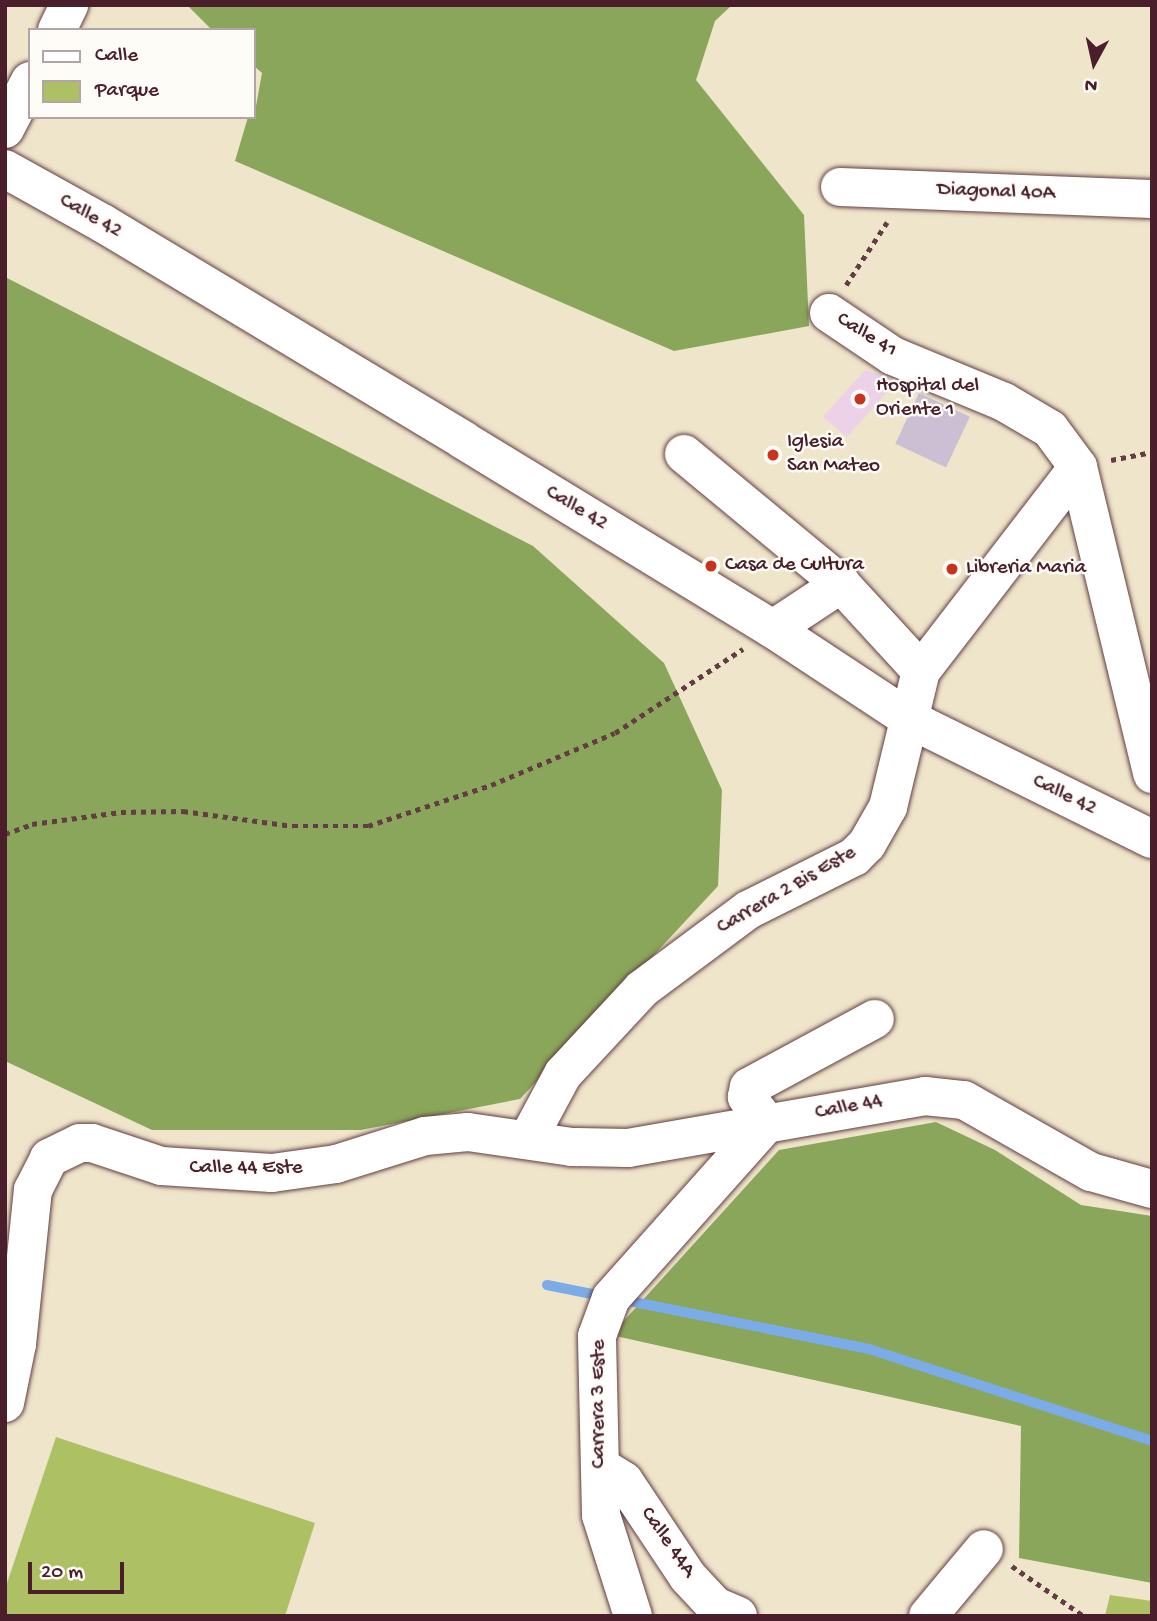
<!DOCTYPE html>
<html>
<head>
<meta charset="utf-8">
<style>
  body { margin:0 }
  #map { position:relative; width:1157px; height:1621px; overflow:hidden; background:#efe5ca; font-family:"Gochi Hand",sans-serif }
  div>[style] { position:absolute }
  .built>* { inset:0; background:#edd1e9 }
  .industrial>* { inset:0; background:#ccbfd4; transform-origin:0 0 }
  .green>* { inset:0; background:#aec064 }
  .forest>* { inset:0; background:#8aa65a }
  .stream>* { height:10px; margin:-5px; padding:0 5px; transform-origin:5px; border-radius:5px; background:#7cace7 }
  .path>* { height:4.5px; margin-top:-2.25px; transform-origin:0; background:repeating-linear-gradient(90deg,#633d43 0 5px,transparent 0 10px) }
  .roads { filter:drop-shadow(0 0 2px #633d43) drop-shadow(0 0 2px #633d43) }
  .minor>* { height:38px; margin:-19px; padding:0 19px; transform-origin:19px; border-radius:19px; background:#fff }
  .dots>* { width:19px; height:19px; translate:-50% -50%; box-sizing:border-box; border:4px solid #fdfcf7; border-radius:50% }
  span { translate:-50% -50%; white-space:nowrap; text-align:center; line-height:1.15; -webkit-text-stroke:5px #fdfcf7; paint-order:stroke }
  .street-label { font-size:21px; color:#4a1f2b }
  .poi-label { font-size:21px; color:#4a1f2b }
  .left { translate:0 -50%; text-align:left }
  .frame { position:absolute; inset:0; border:7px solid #4a1f2b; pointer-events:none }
  .legend { position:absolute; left:28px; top:28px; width:228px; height:91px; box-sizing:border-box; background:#fdfcf7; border:2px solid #b5a4a5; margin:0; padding:9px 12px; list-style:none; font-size:21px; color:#4a1f2b }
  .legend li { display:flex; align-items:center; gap:14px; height:35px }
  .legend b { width:35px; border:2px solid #b5a4a5 }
  .north { position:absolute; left:1059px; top:28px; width:70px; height:70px; -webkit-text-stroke:5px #fdfcf7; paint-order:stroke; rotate:188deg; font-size:19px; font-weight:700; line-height:28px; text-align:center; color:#4a1f2b }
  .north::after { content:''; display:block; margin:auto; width:24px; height:32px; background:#4a1f2b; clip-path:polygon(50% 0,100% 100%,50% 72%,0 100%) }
  .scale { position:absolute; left:28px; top:1562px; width:96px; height:32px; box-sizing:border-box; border:4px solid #4a1f2b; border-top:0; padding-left:9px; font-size:21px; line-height:24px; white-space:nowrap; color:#4a1f2b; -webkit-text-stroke:5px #fdfcf7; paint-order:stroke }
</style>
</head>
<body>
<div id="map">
  <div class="built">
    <div style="clip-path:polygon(865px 370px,897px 381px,847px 437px,823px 417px)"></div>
  </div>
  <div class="industrial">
    <div style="left:919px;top:393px;width:56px;height:56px;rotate:25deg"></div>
  </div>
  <div class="green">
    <div style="clip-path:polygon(56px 1437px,315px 1523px,285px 1616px,5px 1616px,5px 1589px)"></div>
    <div style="clip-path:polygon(1110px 1595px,1152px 1601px,1152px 1616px,1105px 1616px)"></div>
  </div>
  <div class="forest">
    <div style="clip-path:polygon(187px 5px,732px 5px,715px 21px,696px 80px,804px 215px,809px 326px,674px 351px,235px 161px,248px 117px,254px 117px,262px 73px,254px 66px,254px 30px,212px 30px)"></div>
    <div style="clip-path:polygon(5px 277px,533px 546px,664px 663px,722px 790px,718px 886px,520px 1099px,361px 1130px,152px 1130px,5px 1061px)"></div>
    <div style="clip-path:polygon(936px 1122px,995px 1150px,1081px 1205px,1152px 1216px,1152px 1583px,1019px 1558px,1021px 1426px,611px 1335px,779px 1150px)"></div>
  </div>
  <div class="stream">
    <div style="left:547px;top:1285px;width:56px;rotate:11.3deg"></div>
    <div style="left:624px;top:1300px;width:250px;rotate:11.3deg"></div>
    <div style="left:869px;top:1349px;width:298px;rotate:18deg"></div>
  </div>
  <div class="path">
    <div style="left:846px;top:285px;width:75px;rotate:-56.9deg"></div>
    <div style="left:1111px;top:460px;width:42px;rotate:-11deg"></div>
    <div style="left:5px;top:834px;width:29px;rotate:-20deg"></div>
    <div style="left:32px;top:824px;width:90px;rotate:-7.7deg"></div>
    <div style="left:121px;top:812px;width:62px;rotate:-0.9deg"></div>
    <div style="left:183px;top:811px;width:111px;rotate:7.8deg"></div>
    <div style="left:293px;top:826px;width:75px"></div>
    <div style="left:368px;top:826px;width:130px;rotate:-18.4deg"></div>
    <div style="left:491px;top:785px;width:134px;rotate:-22.8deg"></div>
    <div style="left:615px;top:733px;width:153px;rotate:-33.3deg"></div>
    <div style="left:1012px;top:1566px;width:88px;rotate:34.8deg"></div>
  </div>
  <div class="roads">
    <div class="minor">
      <div style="left:57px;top:30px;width:28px;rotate:-64deg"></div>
      <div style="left:5px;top:129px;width:54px;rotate:-62.5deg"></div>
      <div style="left:5px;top:169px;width:113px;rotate:29.1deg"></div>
      <div style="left:104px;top:224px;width:419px;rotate:31deg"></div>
      <div style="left:463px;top:440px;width:363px;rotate:31.4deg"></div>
      <div style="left:773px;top:629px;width:165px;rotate:33.4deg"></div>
      <div style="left:911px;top:720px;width:269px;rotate:26.3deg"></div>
      <div style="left:840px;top:187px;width:312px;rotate:2.2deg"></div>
      <div style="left:829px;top:313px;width:77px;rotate:33.9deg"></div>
      <div style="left:893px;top:356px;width:120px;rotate:22.5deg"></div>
      <div style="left:1004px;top:402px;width:53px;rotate:30.4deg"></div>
      <div style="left:1050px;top:429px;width:47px;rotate:53.6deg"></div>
      <div style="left:1078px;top:467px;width:316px;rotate:76.4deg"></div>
      <div style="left:684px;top:454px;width:204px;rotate:39.6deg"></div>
      <div style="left:841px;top:584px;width:118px;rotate:47.4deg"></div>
      <div style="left:773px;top:629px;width:82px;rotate:-33.5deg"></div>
      <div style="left:528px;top:1139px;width:74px;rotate:-61.7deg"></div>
      <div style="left:563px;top:1074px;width:116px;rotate:-47.1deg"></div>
      <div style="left:642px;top:989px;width:132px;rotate:-36.7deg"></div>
      <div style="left:748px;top:910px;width:119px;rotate:-26.6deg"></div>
      <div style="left:854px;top:857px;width:18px;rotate:-45deg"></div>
      <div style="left:867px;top:844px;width:43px;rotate:-60.4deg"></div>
      <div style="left:888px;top:807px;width:140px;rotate:-76.4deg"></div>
      <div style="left:921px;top:671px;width:257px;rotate:-52.4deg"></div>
      <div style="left:5px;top:1403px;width:60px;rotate:-78.5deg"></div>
      <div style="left:17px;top:1344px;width:155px;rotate:-84.1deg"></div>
      <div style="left:33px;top:1190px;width:36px;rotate:-63deg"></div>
      <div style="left:49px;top:1158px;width:34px;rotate:-26deg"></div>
      <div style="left:80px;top:1143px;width:12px"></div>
      <div style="left:92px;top:1143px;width:73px;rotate:18.4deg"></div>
      <div style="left:161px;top:1166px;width:111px;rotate:3.6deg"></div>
      <div style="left:272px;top:1173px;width:65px;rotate:-8deg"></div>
      <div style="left:336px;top:1164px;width:93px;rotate:-17.5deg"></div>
      <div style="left:425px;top:1136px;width:43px;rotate:-5.3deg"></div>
      <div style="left:468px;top:1132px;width:105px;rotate:8.2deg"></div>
      <div style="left:572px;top:1147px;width:56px;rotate:1deg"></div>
      <div style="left:628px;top:1148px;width:302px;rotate:-9.9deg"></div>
      <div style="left:925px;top:1096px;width:39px;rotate:6deg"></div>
      <div style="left:964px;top:1100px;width:146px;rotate:29.6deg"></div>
      <div style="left:1091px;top:1172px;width:63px;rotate:15.6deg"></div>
      <div style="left:600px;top:1466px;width:28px;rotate:32deg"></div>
      <div style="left:624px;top:1481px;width:115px;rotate:56.3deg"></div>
      <div style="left:688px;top:1577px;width:40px;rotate:47deg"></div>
      <div style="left:715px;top:1606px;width:25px;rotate:23deg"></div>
      <div style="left:633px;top:1616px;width:106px;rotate:-107.6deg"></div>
      <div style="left:601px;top:1515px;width:179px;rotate:-91.3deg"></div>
      <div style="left:597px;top:1336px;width:40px;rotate:-69.8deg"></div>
      <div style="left:611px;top:1298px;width:234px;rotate:-48.3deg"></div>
      <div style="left:767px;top:1123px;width:33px;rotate:-128deg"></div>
      <div style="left:747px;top:1097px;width:10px;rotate:-79deg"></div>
      <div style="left:749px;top:1087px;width:143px;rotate:-28.4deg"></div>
      <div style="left:928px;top:1616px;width:87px;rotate:-50.1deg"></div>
    </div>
  </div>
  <div class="dots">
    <div style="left:860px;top:399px;background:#c8321e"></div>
    <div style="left:773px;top:455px;background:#c8321e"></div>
    <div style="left:711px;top:566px;background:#c8321e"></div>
    <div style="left:952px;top:569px;background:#c8321e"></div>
  </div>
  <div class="street-label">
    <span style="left:996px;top:193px;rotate:2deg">Diagonal 40A</span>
    <span style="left:90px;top:217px;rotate:30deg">Calle 42</span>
    <span style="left:866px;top:336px;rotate:32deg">Calle 41</span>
    <span style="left:576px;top:509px;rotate:31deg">Calle 42</span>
    <span style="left:1064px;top:796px;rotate:26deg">Calle 42</span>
    <span style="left:787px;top:891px;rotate:-30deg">Carrera 2 Bis Este</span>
    <span style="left:849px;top:1108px;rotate:-11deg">Calle 44</span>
    <span style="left:246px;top:1169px">Calle 44 Este</span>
    <span style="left:600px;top:1404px;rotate:-90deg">Carrera 3 Este</span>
    <span style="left:667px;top:1543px;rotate:55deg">Calle 44A</span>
  </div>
  <div class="poi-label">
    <span class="left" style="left:876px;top:399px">Hospital del<br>Oriente 1</span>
    <span class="left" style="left:787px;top:455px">Iglesia<br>San Mateo</span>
    <span class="left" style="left:725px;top:566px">Casa de Cultura</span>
    <span class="left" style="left:966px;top:569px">Libreria Maria</span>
  </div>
  <div class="frame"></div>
  <ul class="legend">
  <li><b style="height:9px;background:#fff"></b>Calle</li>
  <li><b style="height:19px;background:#aec064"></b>Parque</li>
  </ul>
  <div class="north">N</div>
  <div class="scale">20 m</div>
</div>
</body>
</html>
